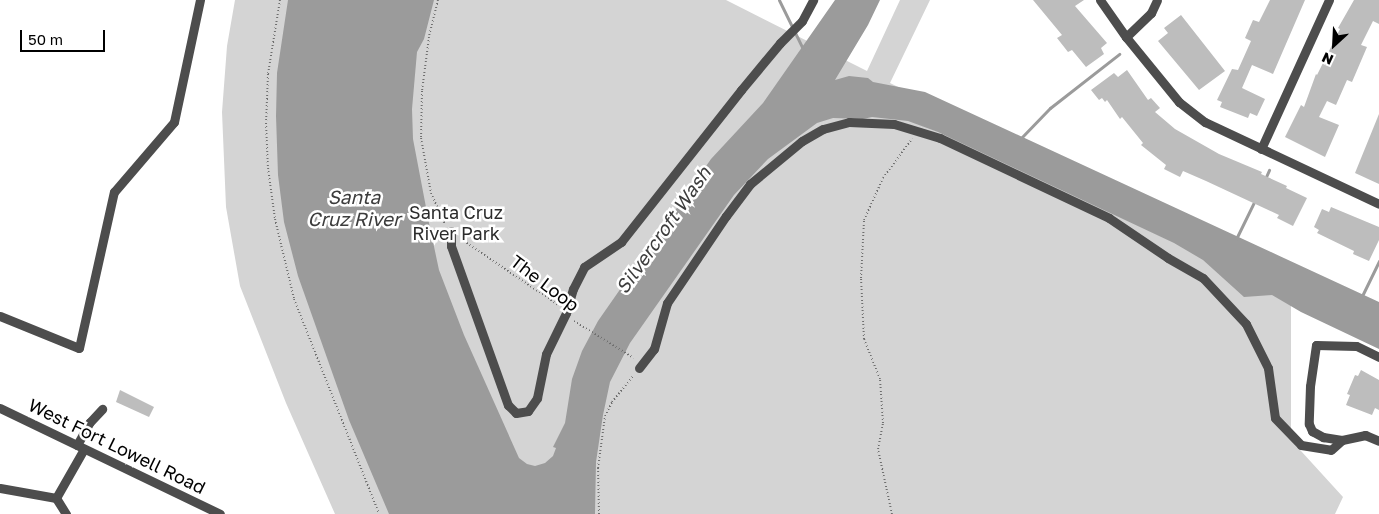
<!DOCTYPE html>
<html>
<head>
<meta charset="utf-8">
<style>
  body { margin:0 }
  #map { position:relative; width:1379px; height:514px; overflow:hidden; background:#fff; font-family:"Golos Text",sans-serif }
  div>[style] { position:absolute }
  .green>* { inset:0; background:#d4d4d4 }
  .water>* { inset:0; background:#9b9b9b }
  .stream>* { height:3px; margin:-1.5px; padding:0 1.5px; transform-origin:1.5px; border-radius:1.5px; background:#9b9b9b }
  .building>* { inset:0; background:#bdbdbd }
  .path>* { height:2px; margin-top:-1px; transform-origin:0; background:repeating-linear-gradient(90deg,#6f6f6f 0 1px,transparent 0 3.5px) }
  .minor>* { height:9px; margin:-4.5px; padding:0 4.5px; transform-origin:4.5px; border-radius:4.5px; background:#4d4d4d }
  span { translate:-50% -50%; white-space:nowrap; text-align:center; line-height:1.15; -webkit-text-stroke:5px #fff; paint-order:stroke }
  .park-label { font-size:18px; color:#2b2b2b }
  .street-label { font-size:18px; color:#000 }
  .water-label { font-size:19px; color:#3c3c3c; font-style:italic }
  .north { position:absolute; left:1309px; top:20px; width:50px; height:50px; -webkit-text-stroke:4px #fff; paint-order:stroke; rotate:205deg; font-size:14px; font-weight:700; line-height:20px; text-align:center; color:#000 }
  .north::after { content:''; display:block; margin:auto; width:18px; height:22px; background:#000; clip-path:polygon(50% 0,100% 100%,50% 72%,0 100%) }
  .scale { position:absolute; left:20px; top:30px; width:85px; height:22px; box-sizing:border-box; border:2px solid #000; border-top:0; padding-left:6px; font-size:15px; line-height:18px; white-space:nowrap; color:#000; -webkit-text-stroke:4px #fff; paint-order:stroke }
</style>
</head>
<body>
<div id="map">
  <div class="green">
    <div style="clip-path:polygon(235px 0,726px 0,867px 71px,900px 0,930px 0,890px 83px,1291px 280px,1291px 440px,1343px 497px,1335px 514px,335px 514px,286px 403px,240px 286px,226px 207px,222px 112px,227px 46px)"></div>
  </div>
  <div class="water">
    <div style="clip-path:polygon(288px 0,434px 0,424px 39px,417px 52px,412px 109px,413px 139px,429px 223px,439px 270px,464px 335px,519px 458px,527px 464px,535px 466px,545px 463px,553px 456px,556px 448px,553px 447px,565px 423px,572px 379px,582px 351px,598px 321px,711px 159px,763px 103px,835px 0,880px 0,868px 25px,835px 80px,849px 76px,868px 78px,873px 82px,925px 92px,1379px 302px,1379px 349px,1301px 312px,1272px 295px,1244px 297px,1203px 260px,1174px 243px,938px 132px,908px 121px,872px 117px,863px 119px,833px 118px,817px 123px,768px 159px,734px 195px,630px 343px,610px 382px,603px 415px,596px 462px,595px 514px,389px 514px,349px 420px,298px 276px,284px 222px,278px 175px,276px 116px,277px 73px)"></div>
  </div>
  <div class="stream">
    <div style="left:779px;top:0;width:55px;rotate:63.9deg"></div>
    <div style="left:1021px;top:138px;width:42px;rotate:-46deg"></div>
    <div style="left:1050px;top:108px;width:88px;rotate:-38deg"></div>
    <div style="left:1265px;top:179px;width:10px;rotate:-66deg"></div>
    <div style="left:1236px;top:239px;width:43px;rotate:-64deg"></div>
    <div style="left:1361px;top:298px;width:41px;rotate:-64.1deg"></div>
  </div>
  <div class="building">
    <div style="clip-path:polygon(1033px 0,1084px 0,1075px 6px,1107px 43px,1101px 48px,1104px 54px,1086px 67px,1072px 50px,1068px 52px,1057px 38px,1062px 35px)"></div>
    <div style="clip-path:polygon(1270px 0,1305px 0,1273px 74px,1252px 65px,1242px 88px,1265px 99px,1257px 116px,1250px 113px,1248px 118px,1220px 107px,1222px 102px,1217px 100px,1232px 69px,1238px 70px,1251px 41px,1245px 38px,1253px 20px,1259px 22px)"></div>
    <div style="clip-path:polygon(1354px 0,1379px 0,1379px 24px,1373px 21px,1361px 45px,1367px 47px,1352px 82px,1347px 80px,1336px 105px,1327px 101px,1319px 117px,1339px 125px,1325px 157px,1285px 137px,1301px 105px,1304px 107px,1316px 74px,1317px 75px,1340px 29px,1338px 28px)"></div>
    <div style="clip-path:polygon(1181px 15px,1225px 71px,1199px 90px,1158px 41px,1168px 33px,1164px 28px)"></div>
    <div style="clip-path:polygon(1127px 70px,1148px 100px,1151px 98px,1160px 108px,1155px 112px,1175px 129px,1219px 154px,1262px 172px,1261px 174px,1287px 186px,1286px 188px,1307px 198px,1293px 226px,1277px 218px,1279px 215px,1206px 181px,1183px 171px,1180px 177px,1164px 169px,1166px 165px,1141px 145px,1143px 143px,1122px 117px,1120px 119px,1107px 100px,1105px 102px,1102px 98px,1099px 100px,1091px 90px,1114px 73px,1118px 77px)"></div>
    <div style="clip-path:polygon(1379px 114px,1379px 184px,1355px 173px)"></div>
    <div style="clip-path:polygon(1331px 207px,1379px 227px,1379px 240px,1369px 261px,1353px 254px,1354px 251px,1317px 233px,1319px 230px,1314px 227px,1322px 209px,1329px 212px)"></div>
    <div style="clip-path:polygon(1361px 370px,1379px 380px,1379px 410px,1375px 408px,1372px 415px,1346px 405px,1350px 395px,1347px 394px,1355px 375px,1358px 376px)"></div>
    <div style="clip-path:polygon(120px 390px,154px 407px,149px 417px,116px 402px)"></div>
  </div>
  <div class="path">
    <div style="left:280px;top:0;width:75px;rotate:99.2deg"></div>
    <div style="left:268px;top:74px;width:49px;rotate:92.3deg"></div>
    <div style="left:266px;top:123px;width:45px;rotate:87.5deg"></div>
    <div style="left:268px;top:168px;width:51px;rotate:82.2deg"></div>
    <div style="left:275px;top:219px;width:82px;rotate:76.6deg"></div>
    <div style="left:294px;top:299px;width:231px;rotate:68.4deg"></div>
    <div style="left:438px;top:0;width:38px;rotate:104deg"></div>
    <div style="left:429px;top:37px;width:54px;rotate:97.4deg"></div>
    <div style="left:422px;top:91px;width:47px;rotate:91.2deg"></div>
    <div style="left:421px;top:138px;width:56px;rotate:79.7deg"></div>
    <div style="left:431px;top:193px;width:34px;rotate:66deg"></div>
    <div style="left:461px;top:239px;width:117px;rotate:34.2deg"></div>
    <div style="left:574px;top:321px;width:70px;rotate:31.7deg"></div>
    <div style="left:599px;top:514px;width:46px;rotate:-91.2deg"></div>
    <div style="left:598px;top:468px;width:52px;rotate:-82.3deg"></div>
    <div style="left:605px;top:416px;width:16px;rotate:-63deg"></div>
    <div style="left:612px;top:402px;width:33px;rotate:-51deg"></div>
    <div style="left:892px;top:514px;width:66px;rotate:-102.2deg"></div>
    <div style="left:878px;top:449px;width:26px;rotate:-79deg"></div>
    <div style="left:883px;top:423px;width:44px;rotate:-93.9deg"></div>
    <div style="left:880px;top:379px;width:43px;rotate:-111.8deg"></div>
    <div style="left:864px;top:339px;width:61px;rotate:-92.8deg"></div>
    <div style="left:861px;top:278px;width:58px;rotate:-87deg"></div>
    <div style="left:864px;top:220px;width:46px;rotate:-65.7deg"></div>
    <div style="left:883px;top:178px;width:49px;rotate:-53.4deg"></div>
  </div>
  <div class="minor">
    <div style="left:1100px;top:0;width:45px;rotate:54.9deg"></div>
    <div style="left:1126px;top:37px;width:84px;rotate:50.8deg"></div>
    <div style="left:1179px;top:102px;width:33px;rotate:38deg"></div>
    <div style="left:1205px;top:122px;width:192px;rotate:25.2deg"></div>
    <div style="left:1126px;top:37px;width:35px;rotate:-44deg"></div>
    <div style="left:1151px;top:13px;width:14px;rotate:-65deg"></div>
    <div style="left:1261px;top:149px;width:164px;rotate:-65.5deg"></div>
    <div style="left:451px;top:231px;width:15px;rotate:90deg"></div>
    <div style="left:451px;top:246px;width:169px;rotate:70.3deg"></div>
    <div style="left:508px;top:405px;width:11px;rotate:45deg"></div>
    <div style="left:516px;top:413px;width:12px;rotate:-9deg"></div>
    <div style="left:528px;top:411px;width:16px;rotate:-55deg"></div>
    <div style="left:537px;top:398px;width:45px;rotate:-78.4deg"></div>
    <div style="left:546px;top:354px;width:46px;rotate:-64deg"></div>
    <div style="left:566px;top:313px;width:25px;rotate:-74deg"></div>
    <div style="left:573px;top:289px;width:25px;rotate:-63deg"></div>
    <div style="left:584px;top:267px;width:45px;rotate:-34deg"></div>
    <div style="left:621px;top:242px;width:194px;rotate:-51.7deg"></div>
    <div style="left:741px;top:90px;width:61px;rotate:-50.3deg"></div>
    <div style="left:780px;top:43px;width:31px;rotate:-45deg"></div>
    <div style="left:802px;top:21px;width:24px;rotate:-62deg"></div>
    <div style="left:0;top:316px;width:85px;rotate:22.1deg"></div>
    <div style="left:79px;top:348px;width:160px;rotate:-77.4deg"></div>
    <div style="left:114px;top:192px;width:92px;rotate:-49.4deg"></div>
    <div style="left:174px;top:122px;width:125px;rotate:-78deg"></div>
    <div style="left:1379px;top:357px;width:25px;rotate:-154deg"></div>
    <div style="left:1356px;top:346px;width:40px;rotate:-178.6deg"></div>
    <div style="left:1316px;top:345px;width:41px;rotate:98.3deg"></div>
    <div style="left:1310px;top:386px;width:38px;rotate:92deg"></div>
    <div style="left:1309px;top:424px;width:8px;rotate:67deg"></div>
    <div style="left:1312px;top:431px;width:13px;rotate:29deg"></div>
    <div style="left:1323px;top:437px;width:19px;rotate:9deg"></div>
    <div style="left:1342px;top:440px;width:24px;rotate:-12deg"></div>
    <div style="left:1365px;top:435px;width:15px;rotate:23deg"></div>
    <div style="left:639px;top:368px;width:24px;rotate:-52deg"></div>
    <div style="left:654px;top:349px;width:48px;rotate:-74.2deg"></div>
    <div style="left:667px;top:303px;width:105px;rotate:-55.9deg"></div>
    <div style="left:726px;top:216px;width:40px;rotate:-53deg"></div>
    <div style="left:750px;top:184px;width:67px;rotate:-39.6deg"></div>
    <div style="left:802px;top:141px;width:24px;rotate:-30deg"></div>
    <div style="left:823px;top:129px;width:27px;rotate:-15deg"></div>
    <div style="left:849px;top:122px;width:45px;rotate:2.5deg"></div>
    <div style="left:894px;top:124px;width:48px;rotate:16.9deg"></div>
    <div style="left:940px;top:138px;width:187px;rotate:25.3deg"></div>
    <div style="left:1109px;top:218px;width:71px;rotate:34.1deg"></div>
    <div style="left:1168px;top:258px;width:40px;rotate:29.7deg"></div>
    <div style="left:1203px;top:278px;width:63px;rotate:46.9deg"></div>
    <div style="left:1246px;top:324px;width:49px;rotate:63.4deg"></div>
    <div style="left:1268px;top:368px;width:50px;rotate:82deg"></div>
    <div style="left:1275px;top:418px;width:37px;rotate:46deg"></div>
    <div style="left:1301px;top:445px;width:30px;rotate:9deg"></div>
    <div style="left:1331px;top:450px;width:15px;rotate:-42deg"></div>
    <div style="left:0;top:408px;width:244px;rotate:25.7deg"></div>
    <div style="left:77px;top:445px;width:26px;rotate:-61deg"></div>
    <div style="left:90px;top:422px;width:18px;rotate:-47deg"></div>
    <div style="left:0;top:488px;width:57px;rotate:10.1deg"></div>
    <div style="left:56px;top:498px;width:19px;rotate:58deg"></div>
    <div style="left:56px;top:498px;width:56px;rotate:-60.3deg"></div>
  </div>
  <div class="park-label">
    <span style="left:456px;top:223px">Santa Cruz<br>River Park</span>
  </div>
  <div class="street-label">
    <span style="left:545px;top:283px;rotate:37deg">The Loop</span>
    <span style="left:117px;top:446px;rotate:26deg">West Fort Lowell Road</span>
  </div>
  <div class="water-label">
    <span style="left:354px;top:208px">Santa<br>Cruz River</span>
    <span style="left:663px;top:230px;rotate:-55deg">Silvercroft Wash</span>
  </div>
  <div class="north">N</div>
  <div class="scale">50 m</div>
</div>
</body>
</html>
